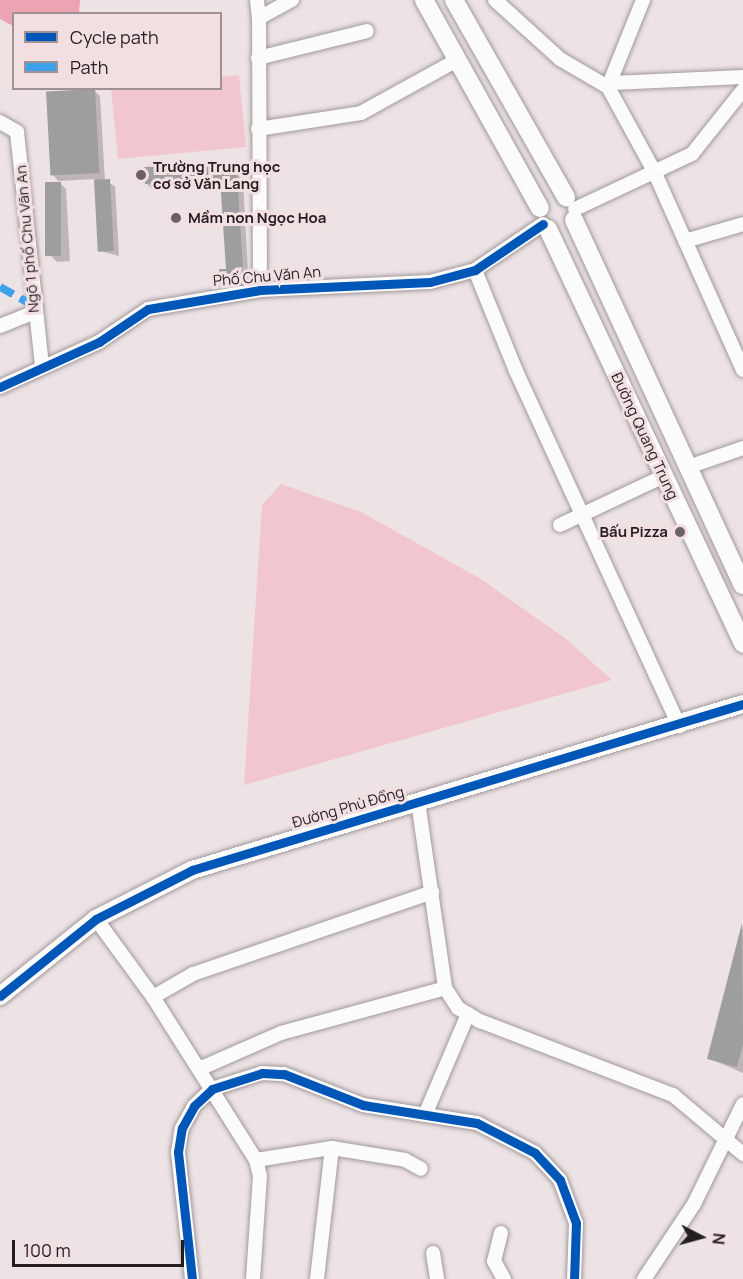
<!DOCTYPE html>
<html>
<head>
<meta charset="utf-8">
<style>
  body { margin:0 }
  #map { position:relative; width:743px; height:1279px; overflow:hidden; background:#ede3e5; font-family:Manrope,sans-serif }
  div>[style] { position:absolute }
  .green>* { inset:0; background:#f2c6ce }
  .water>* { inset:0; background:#eea3b3 }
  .shadow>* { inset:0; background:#0003 }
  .building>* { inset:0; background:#9e9d9f; transform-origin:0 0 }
  .roads { filter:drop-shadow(0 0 2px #a1999b) drop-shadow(0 0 2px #a1999b) }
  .street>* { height:14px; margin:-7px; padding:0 7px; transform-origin:7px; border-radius:7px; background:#fcfbfb }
  .secondary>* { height:18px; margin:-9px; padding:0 9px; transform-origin:9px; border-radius:9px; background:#fcfbfb }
  .quiet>* { height:8px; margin-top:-4px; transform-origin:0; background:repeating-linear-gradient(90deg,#3ea2ea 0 15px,transparent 0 23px) }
  .cycleway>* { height:9px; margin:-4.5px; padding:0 4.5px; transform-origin:4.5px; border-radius:4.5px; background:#0057b8 }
  .dots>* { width:16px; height:16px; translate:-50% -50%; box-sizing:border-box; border:3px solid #f1dfe2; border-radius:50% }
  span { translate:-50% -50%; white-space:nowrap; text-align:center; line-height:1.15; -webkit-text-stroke:6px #f1dfe2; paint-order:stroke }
  .poi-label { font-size:15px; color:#241d1e; font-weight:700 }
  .left { translate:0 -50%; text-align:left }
  .right { translate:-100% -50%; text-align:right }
  .street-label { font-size:15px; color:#241d1e }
  .legend { position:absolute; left:12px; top:12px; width:210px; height:78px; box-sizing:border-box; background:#f1dfe2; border:2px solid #9f9194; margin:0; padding:8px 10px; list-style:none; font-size:18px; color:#241d1e }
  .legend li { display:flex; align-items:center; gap:12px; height:30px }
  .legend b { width:30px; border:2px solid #9f9194 }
  .north { position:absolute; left:671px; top:1207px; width:60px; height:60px; -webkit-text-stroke:4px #f1dfe2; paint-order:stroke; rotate:96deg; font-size:16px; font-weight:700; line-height:24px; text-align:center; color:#241d1e }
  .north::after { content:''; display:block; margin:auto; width:21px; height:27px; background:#241d1e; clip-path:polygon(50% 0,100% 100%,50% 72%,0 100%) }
  .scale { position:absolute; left:12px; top:1240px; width:172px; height:27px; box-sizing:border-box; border:3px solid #241d1e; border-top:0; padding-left:8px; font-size:18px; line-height:21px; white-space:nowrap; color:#241d1e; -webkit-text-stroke:4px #f1dfe2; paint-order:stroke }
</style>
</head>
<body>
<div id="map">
  <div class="green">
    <div style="clip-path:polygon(239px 75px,246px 147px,118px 159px,111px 89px,220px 88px,221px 77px)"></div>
    <div style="clip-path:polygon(281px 484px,361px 512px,481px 579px,566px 639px,612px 680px,244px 785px,262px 505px)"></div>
  </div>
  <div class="water">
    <div style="clip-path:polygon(0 0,80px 0,79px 13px,14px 14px,13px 26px,0 19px)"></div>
  </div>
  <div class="shadow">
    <div style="clip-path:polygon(95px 91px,100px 96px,105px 181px,115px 186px,119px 256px,100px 251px,95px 179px,58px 181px,66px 189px,70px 261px,57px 262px,51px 256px,60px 183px,53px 175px)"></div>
    <div style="clip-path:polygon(216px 164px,222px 175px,237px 174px,243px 180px,249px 291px,228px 292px,222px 286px,227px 270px,222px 184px,152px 189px,146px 183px)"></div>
    <div style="clip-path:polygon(743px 926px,743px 1073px,708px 1058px)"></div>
  </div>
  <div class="building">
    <div style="left:95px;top:89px;width:84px;height:49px;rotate:87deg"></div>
    <div style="clip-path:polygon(217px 163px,217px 174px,237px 172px,244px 285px,221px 287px,219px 269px,226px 269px,220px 179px,145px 184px,144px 167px)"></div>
    <div style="left:110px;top:179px;width:72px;height:16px;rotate:87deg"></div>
    <div style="left:45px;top:182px;width:16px;height:74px"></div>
    <div style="clip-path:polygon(742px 923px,743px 1044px,737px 1067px,707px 1059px)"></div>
  </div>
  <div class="roads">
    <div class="street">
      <div style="left:257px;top:0;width:18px;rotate:84deg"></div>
      <div style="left:495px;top:0;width:88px;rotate:42.2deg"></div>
      <div style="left:560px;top:59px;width:56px;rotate:30.3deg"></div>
      <div style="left:608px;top:87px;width:96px;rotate:61.3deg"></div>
      <div style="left:654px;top:171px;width:218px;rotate:65.9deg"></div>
      <div style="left:258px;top:58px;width:112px;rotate:-13.9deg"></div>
      <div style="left:612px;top:83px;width:131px;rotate:-2.6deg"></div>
      <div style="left:608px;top:87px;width:94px;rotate:-68.1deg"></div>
      <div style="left:0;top:122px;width:20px;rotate:30deg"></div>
      <div style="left:17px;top:132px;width:236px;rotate:83.9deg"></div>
      <div style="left:258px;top:129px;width:104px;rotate:-8.8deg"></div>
      <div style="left:361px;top:113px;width:110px;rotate:-28.9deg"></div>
      <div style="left:575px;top:209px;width:129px;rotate:-25.2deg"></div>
      <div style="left:692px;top:154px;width:82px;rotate:-51.4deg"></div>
      <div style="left:685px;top:241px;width:60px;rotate:-16.3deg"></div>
      <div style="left:475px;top:270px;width:109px;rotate:67.9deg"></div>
      <div style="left:516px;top:371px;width:391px;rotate:65.3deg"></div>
      <div style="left:260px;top:290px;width:272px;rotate:-90.2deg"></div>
      <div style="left:259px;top:18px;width:38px;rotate:-29deg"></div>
      <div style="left:0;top:326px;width:35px;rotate:-22deg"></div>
      <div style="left:0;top:387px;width:109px;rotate:-24.4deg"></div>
      <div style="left:99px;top:342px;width:59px;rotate:-34deg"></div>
      <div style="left:148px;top:309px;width:114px;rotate:-9.6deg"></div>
      <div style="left:260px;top:290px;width:170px;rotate:-2.7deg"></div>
      <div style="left:430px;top:282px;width:47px;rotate:-14.9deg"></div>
      <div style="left:475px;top:270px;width:82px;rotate:-34.1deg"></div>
      <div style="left:688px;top:467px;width:58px;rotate:-19.1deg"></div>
      <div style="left:560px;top:525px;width:115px;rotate:-25.2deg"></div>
      <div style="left:418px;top:802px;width:188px;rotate:81.7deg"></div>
      <div style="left:445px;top:988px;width:24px;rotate:57deg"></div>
      <div style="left:458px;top:1008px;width:26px;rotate:31deg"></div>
      <div style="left:480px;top:1021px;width:207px;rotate:21deg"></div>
      <div style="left:673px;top:1095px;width:92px;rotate:40.1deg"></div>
      <div style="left:96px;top:919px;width:97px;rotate:53.8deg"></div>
      <div style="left:153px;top:997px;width:193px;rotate:57.7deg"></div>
      <div style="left:256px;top:1160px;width:16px;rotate:76deg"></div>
      <div style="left:260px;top:1176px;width:103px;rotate:93.9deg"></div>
      <div style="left:153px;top:997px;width:46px;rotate:-29.9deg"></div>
      <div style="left:193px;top:974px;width:253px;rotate:-18.9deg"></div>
      <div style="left:199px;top:1069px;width:90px;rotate:-23.7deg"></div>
      <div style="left:281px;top:1033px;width:170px;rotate:-15.3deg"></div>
      <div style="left:425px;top:1115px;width:110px;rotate:-66.9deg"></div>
      <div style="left:256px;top:1160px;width:77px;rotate:-9deg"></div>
      <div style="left:332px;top:1148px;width:74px;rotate:9.3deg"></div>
      <div style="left:405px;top:1160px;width:18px;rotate:29deg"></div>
      <div style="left:501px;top:1233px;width:29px;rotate:104deg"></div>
      <div style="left:494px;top:1261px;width:21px;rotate:61deg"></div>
      <div style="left:433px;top:1253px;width:26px;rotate:81deg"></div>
      <div style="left:192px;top:1279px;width:128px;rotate:-96.3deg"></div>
      <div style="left:178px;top:1152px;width:24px;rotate:-81deg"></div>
      <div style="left:182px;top:1128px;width:25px;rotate:-61deg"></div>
      <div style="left:194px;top:1106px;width:25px;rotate:-43deg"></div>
      <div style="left:212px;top:1089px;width:52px;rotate:-17.7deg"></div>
      <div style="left:262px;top:1073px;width:22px;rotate:3deg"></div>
      <div style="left:284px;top:1074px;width:85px;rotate:21.4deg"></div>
      <div style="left:363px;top:1105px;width:115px;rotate:9deg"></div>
      <div style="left:477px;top:1123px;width:65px;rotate:27.3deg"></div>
      <div style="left:535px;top:1153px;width:37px;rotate:47deg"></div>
      <div style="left:560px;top:1180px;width:46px;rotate:69.6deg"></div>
      <div style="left:576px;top:1223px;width:56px;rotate:92deg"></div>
      <div style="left:317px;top:1279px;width:132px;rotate:-83.5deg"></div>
      <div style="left:644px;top:1279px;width:90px;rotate:-56.3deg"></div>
      <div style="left:694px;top:1204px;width:111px;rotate:-63.9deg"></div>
    </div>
    <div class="secondary">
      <div style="left:424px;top:0;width:238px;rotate:60.9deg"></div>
      <div style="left:454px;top:0;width:227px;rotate:60.4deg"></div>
      <div style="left:574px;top:220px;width:402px;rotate:65.2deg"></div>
      <div style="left:548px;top:229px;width:458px;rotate:64.8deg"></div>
      <div style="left:0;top:996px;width:123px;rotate:-38.7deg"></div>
      <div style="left:96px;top:919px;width:108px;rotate:-27deg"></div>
      <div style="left:192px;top:870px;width:575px;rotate:-16.77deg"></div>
    </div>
  </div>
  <div class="quiet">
    <div style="left:0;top:287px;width:37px;rotate:29deg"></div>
  </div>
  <div class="cycleway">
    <div style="left:0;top:387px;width:109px;rotate:-24.4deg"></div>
    <div style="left:99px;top:342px;width:59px;rotate:-34deg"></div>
    <div style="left:148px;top:309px;width:114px;rotate:-9.6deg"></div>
    <div style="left:260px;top:290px;width:170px;rotate:-2.7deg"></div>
    <div style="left:430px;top:282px;width:47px;rotate:-14.9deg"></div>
    <div style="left:475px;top:270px;width:82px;rotate:-34.1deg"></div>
    <div style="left:0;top:996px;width:123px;rotate:-38.7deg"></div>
    <div style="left:96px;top:919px;width:108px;rotate:-27deg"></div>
    <div style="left:192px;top:870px;width:575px;rotate:-16.77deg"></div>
    <div style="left:192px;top:1279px;width:128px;rotate:-96.3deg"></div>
    <div style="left:178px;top:1152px;width:24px;rotate:-81deg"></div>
    <div style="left:182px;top:1128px;width:25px;rotate:-61deg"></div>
    <div style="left:194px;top:1106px;width:25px;rotate:-43deg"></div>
    <div style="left:212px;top:1089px;width:52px;rotate:-17.7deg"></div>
    <div style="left:262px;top:1073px;width:22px;rotate:3deg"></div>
    <div style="left:284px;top:1074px;width:85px;rotate:21.4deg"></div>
    <div style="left:363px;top:1105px;width:115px;rotate:9deg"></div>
    <div style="left:477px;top:1123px;width:65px;rotate:27.3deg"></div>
    <div style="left:535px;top:1153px;width:37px;rotate:47deg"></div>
    <div style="left:560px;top:1180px;width:46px;rotate:69.6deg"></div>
    <div style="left:576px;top:1223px;width:56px;rotate:92deg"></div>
  </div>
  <div class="dots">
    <div style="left:141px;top:175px;background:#6a6264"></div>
    <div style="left:176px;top:218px;background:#6a6264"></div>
    <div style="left:680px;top:532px;background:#6a6264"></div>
  </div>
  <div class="poi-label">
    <span class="left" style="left:153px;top:175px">Trường Trung học<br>cơ sở Văn Lang</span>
    <span class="left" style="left:188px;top:218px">Mầm non Ngọc Hoa</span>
    <span class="right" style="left:668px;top:532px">Bấu Pizza</span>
  </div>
  <div class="street-label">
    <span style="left:27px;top:239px;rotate:-95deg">Ngõ 1 phố Chu Văn An</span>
    <span style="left:267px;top:276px;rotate:-5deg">Phố Chu Văn An</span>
    <span style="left:645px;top:436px;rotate:65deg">Đường Quang Trung</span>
    <span style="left:348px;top:807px;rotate:-16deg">Đường Phù Đổng</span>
  </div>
  <ul class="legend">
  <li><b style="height:8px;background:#0057b8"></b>Cycle path</li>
  <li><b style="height:8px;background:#3ea2ea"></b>Path</li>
  </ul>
  <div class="north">N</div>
  <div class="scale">100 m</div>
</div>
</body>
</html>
